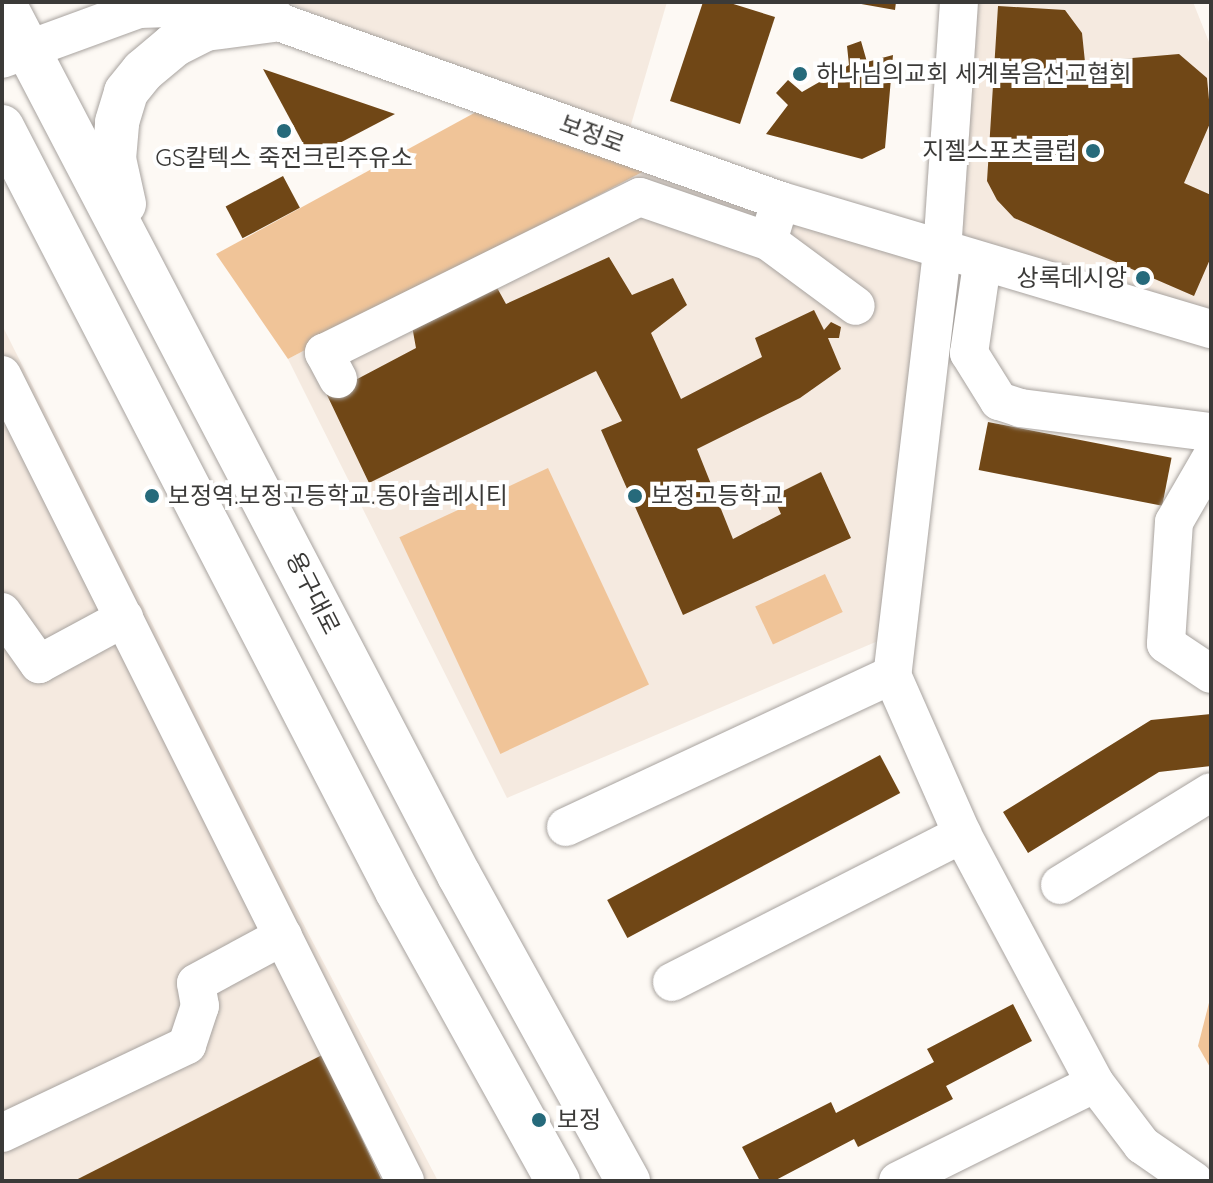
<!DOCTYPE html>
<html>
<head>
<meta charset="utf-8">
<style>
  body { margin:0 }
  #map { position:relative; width:1213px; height:1183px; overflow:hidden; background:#fdf9f4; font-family:Quicksand,"Noto Sans KR",sans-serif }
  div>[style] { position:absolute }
  .built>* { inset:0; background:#f5eae0 }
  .green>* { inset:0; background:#f0c498; transform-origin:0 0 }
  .building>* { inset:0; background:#704716; transform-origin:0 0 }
  .roads { filter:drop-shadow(0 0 2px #a8a39f) drop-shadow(0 0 2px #a8a39f) }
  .minor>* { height:38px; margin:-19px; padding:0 19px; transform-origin:19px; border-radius:19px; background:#fff }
  .major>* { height:44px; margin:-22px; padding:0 22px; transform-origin:22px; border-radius:22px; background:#fff }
  .dots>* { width:22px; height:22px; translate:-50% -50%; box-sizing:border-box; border:4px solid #fff; border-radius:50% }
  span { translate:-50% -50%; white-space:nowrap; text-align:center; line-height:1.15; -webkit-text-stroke:8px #fff; paint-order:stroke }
  .poi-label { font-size:24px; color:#3b3a38 }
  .left { translate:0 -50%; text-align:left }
  .right { translate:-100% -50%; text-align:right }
  .street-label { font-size:24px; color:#3b3a38 }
  .frame { position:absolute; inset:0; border:4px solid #3b3a38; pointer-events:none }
</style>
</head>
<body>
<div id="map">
  <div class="built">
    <div style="clip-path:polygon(287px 2px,667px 2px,625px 145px)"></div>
    <div style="clip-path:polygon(959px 2px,1193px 2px,1211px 47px,1211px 329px,942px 253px,897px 633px,507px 798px,288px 359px,665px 160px,941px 252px)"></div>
    <div style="clip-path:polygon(2px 325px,295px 908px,438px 1181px,2px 1181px)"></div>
  </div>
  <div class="green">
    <div style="clip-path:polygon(498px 100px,665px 160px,288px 359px,216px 254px)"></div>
    <div style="left:548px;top:468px;width:239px;height:164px;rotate:65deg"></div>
    <div style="left:825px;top:574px;width:42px;height:77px;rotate:65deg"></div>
    <div style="clip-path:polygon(1211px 995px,1211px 1069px,1198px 1046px)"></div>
  </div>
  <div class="building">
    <div style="clip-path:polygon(703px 2px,727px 2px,775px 17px,740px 124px,670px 101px)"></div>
    <div style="clip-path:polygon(850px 2px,896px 2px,895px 10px)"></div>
    <div style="clip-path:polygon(998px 6px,1065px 10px,1082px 33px,1085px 62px,1179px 54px,1207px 78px,1211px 121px,1184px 183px,1211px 195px,1211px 257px,1194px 296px,1014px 218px,997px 200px,987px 181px)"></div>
    <div style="clip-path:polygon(861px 41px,867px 62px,893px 55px,885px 148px,862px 159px,766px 134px,788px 105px,776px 93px,788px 80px,802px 92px,849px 65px,847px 46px)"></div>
    <div style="clip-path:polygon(263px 69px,395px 114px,311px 158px)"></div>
    <div style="left:283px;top:176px;width:36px;height:65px;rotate:62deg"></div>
    <div style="clip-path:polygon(609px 257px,632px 295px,673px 278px,687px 305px,651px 333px,681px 399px,762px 357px,755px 338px,814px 310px,824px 330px,831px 322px,841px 327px,839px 338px,828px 338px,841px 369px,800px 398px,697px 449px,733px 539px,781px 514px,773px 496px,821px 472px,851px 538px,683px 615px,601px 430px,622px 421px,596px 371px,369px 483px,327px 395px,416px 348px,412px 326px,495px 284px,506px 304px)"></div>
    <div style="left:988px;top:422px;width:187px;height:49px;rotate:11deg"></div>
    <div style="clip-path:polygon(1211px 714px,1211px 766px,1159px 772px,1028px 853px,1003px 812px,1151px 720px)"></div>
    <div style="left:880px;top:755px;width:43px;height:309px;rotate:62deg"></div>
    <div style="clip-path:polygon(1013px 1004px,1032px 1041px,946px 1086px,953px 1099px,858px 1147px,854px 1139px,774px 1181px,760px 1181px,742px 1147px,831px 1102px,836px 1113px,934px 1062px,927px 1049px)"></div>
    <div style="clip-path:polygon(322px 1055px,382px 1181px,74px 1181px)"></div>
  </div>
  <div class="roads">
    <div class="minor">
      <div style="left:959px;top:2px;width:251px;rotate:93.9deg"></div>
      <div style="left:942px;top:252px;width:426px;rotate:96.7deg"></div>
      <div style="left:892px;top:675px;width:174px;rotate:66.2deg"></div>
      <div style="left:962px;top:834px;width:282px;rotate:61.9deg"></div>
      <div style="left:1095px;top:1083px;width:78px;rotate:52.8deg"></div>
      <div style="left:1142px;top:1145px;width:63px;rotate:34.7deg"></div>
      <div style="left:2px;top:59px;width:146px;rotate:-20.1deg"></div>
      <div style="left:139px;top:9px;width:64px;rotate:-1.8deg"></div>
      <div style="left:203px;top:7px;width:71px;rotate:10.5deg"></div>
      <div style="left:273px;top:20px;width:539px;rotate:19.61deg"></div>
      <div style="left:781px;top:201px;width:449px;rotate:16.6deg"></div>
      <div style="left:776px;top:215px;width:27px;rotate:107deg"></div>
      <div style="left:768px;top:241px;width:109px;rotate:36.5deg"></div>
      <div style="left:982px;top:264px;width:90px;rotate:98.3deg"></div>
      <div style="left:969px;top:353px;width:57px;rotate:58deg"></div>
      <div style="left:999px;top:401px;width:22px;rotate:18deg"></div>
      <div style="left:1020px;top:408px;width:193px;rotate:7.2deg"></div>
      <div style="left:2px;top:375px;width:901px;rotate:63.43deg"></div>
      <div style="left:338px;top:379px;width:30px;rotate:-118deg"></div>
      <div style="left:324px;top:353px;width:352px;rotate:-26.3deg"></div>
      <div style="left:640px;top:197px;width:135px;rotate:19deg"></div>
      <div style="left:1211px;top:458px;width:74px;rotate:120deg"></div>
      <div style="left:1174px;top:522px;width:122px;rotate:93.8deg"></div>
      <div style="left:1166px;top:644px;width:54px;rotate:33.7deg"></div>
      <div style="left:2px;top:612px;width:64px;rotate:54.6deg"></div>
      <div style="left:39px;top:664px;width:97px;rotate:-28.4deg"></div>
      <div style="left:566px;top:827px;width:360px;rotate:-25deg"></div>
      <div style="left:1060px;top:885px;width:177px;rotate:-31.6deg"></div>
      <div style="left:672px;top:982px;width:326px;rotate:-27deg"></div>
      <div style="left:2px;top:1133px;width:205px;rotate:-25.4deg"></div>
      <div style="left:187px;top:1045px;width:41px;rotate:-71.6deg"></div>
      <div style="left:200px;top:1006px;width:23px;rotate:-100deg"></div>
      <div style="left:196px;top:983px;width:99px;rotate:-28.4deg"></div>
      <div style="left:898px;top:1181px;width:220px;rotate:-26.4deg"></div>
    </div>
    <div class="major">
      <div style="left:3px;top:2px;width:985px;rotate:62.42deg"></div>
      <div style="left:459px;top:875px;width:350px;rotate:61.1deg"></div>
      <div style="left:2px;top:127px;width:860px;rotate:62.66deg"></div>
      <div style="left:397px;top:891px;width:332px;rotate:61deg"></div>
      <div style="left:124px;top:204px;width:46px;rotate:-102.5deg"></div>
      <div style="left:114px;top:159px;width:37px;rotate:-85deg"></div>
      <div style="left:117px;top:122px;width:31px;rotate:-73deg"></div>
      <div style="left:126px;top:92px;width:27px;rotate:-51deg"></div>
      <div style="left:143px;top:71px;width:40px;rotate:-40deg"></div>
      <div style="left:174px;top:45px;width:35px;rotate:-27deg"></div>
      <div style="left:205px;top:29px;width:69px;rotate:-7.5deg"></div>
    </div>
  </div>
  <div class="dots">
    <div style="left:800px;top:74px;background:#266a7b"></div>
    <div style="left:284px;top:131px;background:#266a7b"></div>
    <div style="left:1093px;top:151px;background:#266a7b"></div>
    <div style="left:1143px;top:278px;background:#266a7b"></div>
    <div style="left:152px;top:496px;background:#266a7b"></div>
    <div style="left:635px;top:496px;background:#266a7b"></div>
    <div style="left:539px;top:1120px;background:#266a7b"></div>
  </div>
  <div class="poi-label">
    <span class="left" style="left:816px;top:74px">하나님의교회 세계복음선교협회</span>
    <span class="right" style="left:1077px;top:151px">지젤스포츠클럽</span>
    <span style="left:284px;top:158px">GS칼텍스 죽전크린주유소</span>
    <span class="right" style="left:1127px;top:278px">상록데시앙</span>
    <span class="left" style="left:168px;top:496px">보정역.보정고등학교.동아솔레시티</span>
    <span class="left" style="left:651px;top:496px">보정고등학교</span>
    <span class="left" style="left:557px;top:1120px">보정</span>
  </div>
  <div class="street-label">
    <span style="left:592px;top:134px;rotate:20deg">보정로</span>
    <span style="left:313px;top:593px;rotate:63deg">용구대로</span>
  </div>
  <div class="frame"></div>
</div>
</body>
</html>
